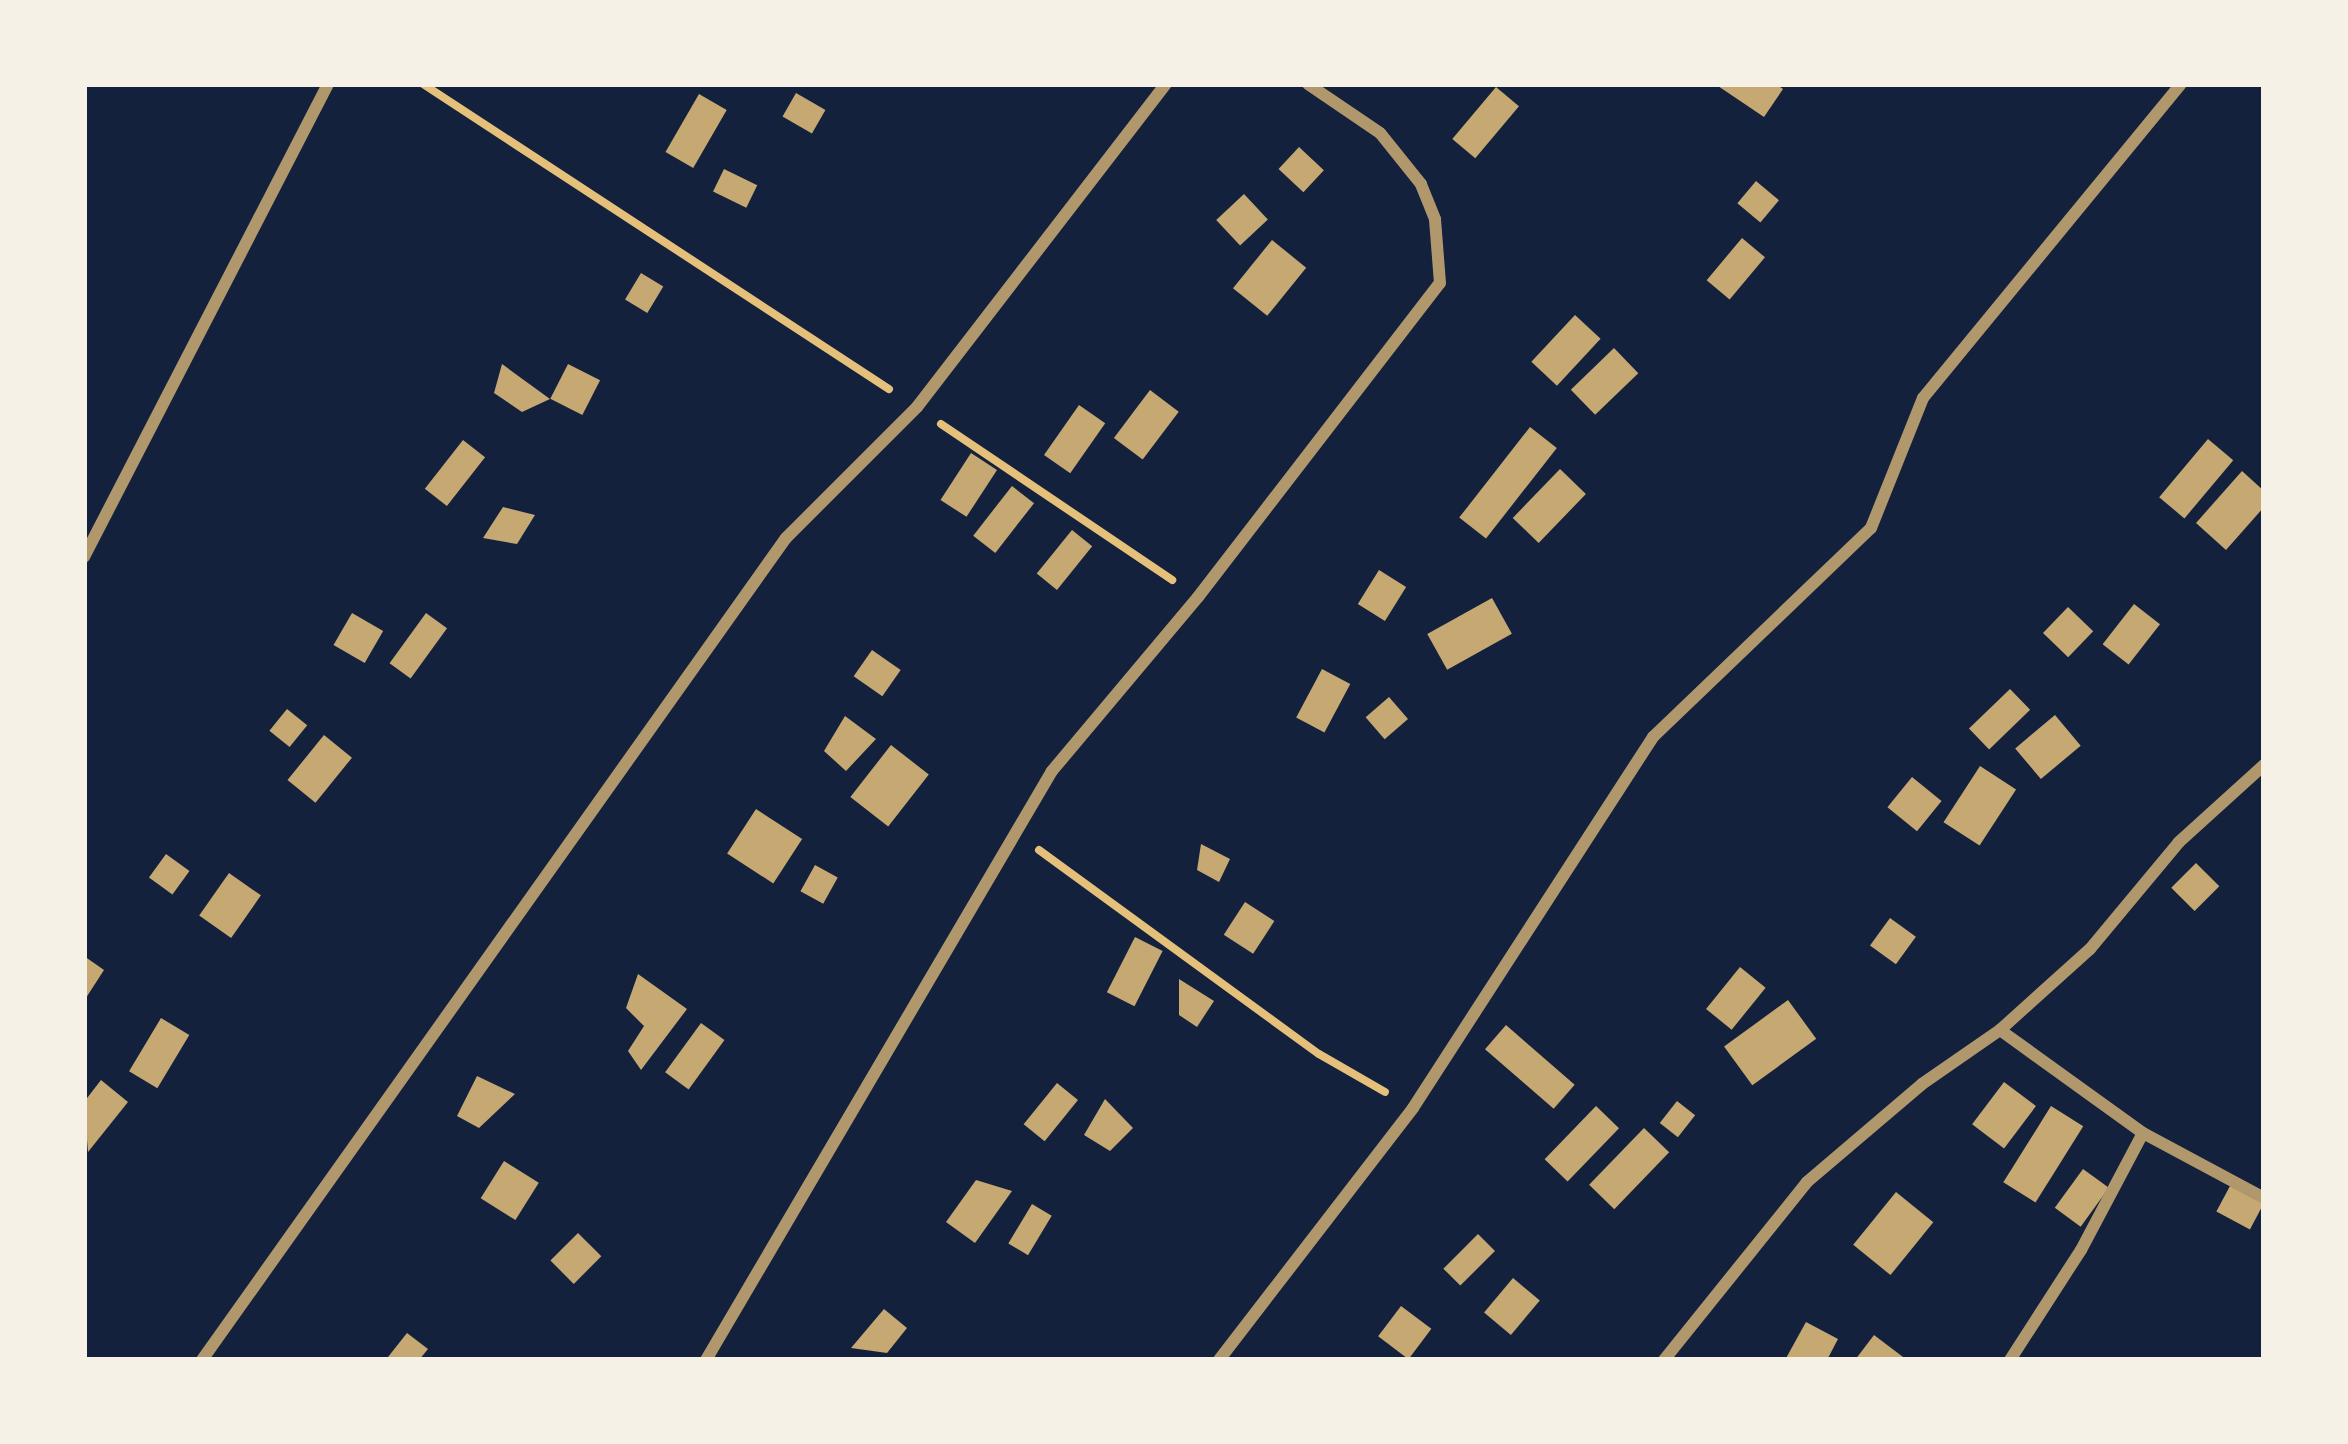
<!DOCTYPE html>
<html>
<head>
<meta charset="utf-8">
<style>
  body { margin:0 }
  #map { position:relative; width:2348px; height:1444px; overflow:hidden; background:#14213d; font-family:"PT Sans",sans-serif }
  div>[style] { position:absolute }
  .building>* { inset:0; background:#c6a872; transform-origin:0 0 }
  .path>* { height:8px; margin:-4px; padding:0 4px; transform-origin:4px; border-radius:4px; background:#e5c07b }
  .minor>* { height:12px; margin:-6px; padding:0 6px; transform-origin:6px; border-radius:6px; background:#b1986c }
  span { translate:-50% -50%; white-space:nowrap; text-align:center; line-height:1.15; -webkit-text-stroke:9px #f6f1e7; paint-order:stroke }
  .frame { position:absolute; inset:0; border:87px solid #f6f1e7; pointer-events:none }
</style>
</head>
<body>
<div id="map">
  <div class="building">
    <div style="clip-path:polygon(1715px 84px,1776px 84px,1783px 89px,1764px 117px)"></div>
    <div style="left:1496px;top:87px;width:30px;height:68px;rotate:40deg"></div>
    <div style="left:796px;top:93px;width:34px;height:27px;rotate:30deg"></div>
    <div style="left:699px;top:94px;width:32px;height:67px;rotate:30deg"></div>
    <div style="left:1299px;top:147px;width:34px;height:30px;rotate:43deg"></div>
    <div style="left:724px;top:169px;width:37px;height:25px;rotate:26deg"></div>
    <div style="left:1756px;top:181px;width:30px;height:29px;rotate:40deg"></div>
    <div style="left:1244px;top:194px;width:35px;height:38px;rotate:47deg"></div>
    <div style="left:1742px;top:238px;width:30px;height:55px;rotate:40deg"></div>
    <div style="left:1272px;top:240px;width:44px;height:62px;rotate:39deg"></div>
    <div style="left:641px;top:273px;width:26px;height:31px;rotate:31deg"></div>
    <div style="left:1575px;top:315px;width:35px;height:64px;rotate:43deg"></div>
    <div style="left:1614px;top:348px;width:35px;height:60px;rotate:46deg"></div>
    <div style="clip-path:polygon(502px 364px,550px 399px,522px 412px,494px 393px)"></div>
    <div style="left:568px;top:364px;width:36px;height:39px;rotate:27deg"></div>
    <div style="left:1150px;top:390px;width:36px;height:60px;rotate:37deg"></div>
    <div style="left:1079px;top:405px;width:32px;height:61px;rotate:35deg"></div>
    <div style="left:1530px;top:427px;width:34px;height:115px;rotate:38deg"></div>
    <div style="left:2208px;top:439px;width:33px;height:76px;rotate:40deg"></div>
    <div style="left:463px;top:440px;width:28px;height:62px;rotate:38deg"></div>
    <div style="left:971px;top:453px;width:31px;height:56px;rotate:33deg"></div>
    <div style="left:1560px;top:469px;width:36px;height:68px;rotate:44deg"></div>
    <div style="clip-path:polygon(2242px 471px,2264px 491px,2264px 507px,2226px 550px,2196px 523px)"></div>
    <div style="left:1012px;top:486px;width:28px;height:63px;rotate:38deg"></div>
    <div style="clip-path:polygon(503px 507px,535px 515px,517px 544px,483px 538px)"></div>
    <div style="left:1072px;top:530px;width:26px;height:56px;rotate:39deg"></div>
    <div style="left:1379px;top:570px;width:32px;height:40px;rotate:32deg"></div>
    <div style="left:1492px;top:598px;width:41px;height:74px;rotate:61deg"></div>
    <div style="left:2134px;top:604px;width:33px;height:51px;rotate:38deg"></div>
    <div style="left:2068px;top:607px;width:35px;height:36px;rotate:44deg"></div>
    <div style="left:352px;top:613px;width:36px;height:37px;rotate:30deg"></div>
    <div style="left:426px;top:613px;width:26px;height:62px;rotate:36deg"></div>
    <div style="left:872px;top:650px;width:35px;height:32px;rotate:35deg"></div>
    <div style="left:1322px;top:669px;width:32px;height:55px;rotate:28deg"></div>
    <div style="left:2010px;top:689px;width:29px;height:57px;rotate:46deg"></div>
    <div style="left:1389px;top:697px;width:29px;height:31px;rotate:49deg"></div>
    <div style="left:287px;top:709px;width:26px;height:28px;rotate:39deg"></div>
    <div style="left:2055px;top:715px;width:40px;height:52px;rotate:50deg"></div>
    <div style="clip-path:polygon(845px 716px,876px 739px,846px 771px,824px 751px)"></div>
    <div style="left:324px;top:735px;width:36px;height:58px;rotate:39deg"></div>
    <div style="left:891px;top:745px;width:48px;height:66px;rotate:38deg"></div>
    <div style="left:1980px;top:766px;width:43px;height:67px;rotate:33deg"></div>
    <div style="left:1912px;top:777px;width:38px;height:39px;rotate:39deg"></div>
    <div style="left:756px;top:809px;width:55px;height:53px;rotate:33deg"></div>
    <div style="clip-path:polygon(1201px 844px,1230px 859px,1219px 882px,1197px 870px)"></div>
    <div style="left:166px;top:854px;width:29px;height:29px;rotate:36deg"></div>
    <div style="left:2196px;top:863px;width:33px;height:35px;rotate:45deg"></div>
    <div style="left:815px;top:865px;width:26px;height:30px;rotate:29deg"></div>
    <div style="left:229px;top:873px;width:39px;height:52px;rotate:35deg"></div>
    <div style="left:1245px;top:902px;width:35px;height:39px;rotate:33deg"></div>
    <div style="left:1890px;top:918px;width:32px;height:34px;rotate:36deg"></div>
    <div style="left:1135px;top:937px;width:31px;height:62px;rotate:27deg"></div>
    <div style="clip-path:polygon(84px 956px,104px 970px,84px 1001px)"></div>
    <div style="left:1740px;top:967px;width:33px;height:54px;rotate:39deg"></div>
    <div style="clip-path:polygon(638px 974px,687px 1009px,641px 1070px,628px 1051px,644px 1026px,626px 1008px)"></div>
    <div style="clip-path:polygon(1179px 979px,1214px 1001px,1197px 1027px,1179px 1015px)"></div>
    <div style="left:1788px;top:1000px;width:48px;height:79px;rotate:54deg"></div>
    <div style="left:161px;top:1018px;width:33px;height:62px;rotate:31deg"></div>
    <div style="left:701px;top:1023px;width:29px;height:61px;rotate:36deg"></div>
    <div style="left:1506px;top:1025px;width:91px;height:32px;rotate:41deg"></div>
    <div style="clip-path:polygon(477px 1076px,515px 1094px,479px 1128px,457px 1116px)"></div>
    <div style="clip-path:polygon(101px 1080px,128px 1102px,88px 1152px,84px 1102px)"></div>
    <div style="left:2004px;top:1082px;width:40px;height:53px;rotate:37deg"></div>
    <div style="left:1057px;top:1083px;width:27px;height:53px;rotate:39deg"></div>
    <div style="clip-path:polygon(1105px 1099px,1133px 1128px,1110px 1151px,1084px 1135px)"></div>
    <div style="left:1677px;top:1101px;width:23px;height:28px;rotate:38deg"></div>
    <div style="left:1596px;top:1106px;width:32px;height:74px;rotate:44deg"></div>
    <div style="left:2051px;top:1106px;width:38px;height:90px;rotate:32deg"></div>
    <div style="left:1644px;top:1128px;width:35px;height:79px;rotate:44deg"></div>
    <div style="left:504px;top:1161px;width:41px;height:44px;rotate:32deg"></div>
    <div style="left:2083px;top:1169px;width:32px;height:48px;rotate:36deg"></div>
    <div style="clip-path:polygon(976px 1180px,1012px 1191px,975px 1243px,946px 1222px)"></div>
    <div style="left:2230px;top:1186px;width:38px;height:29px;rotate:28deg"></div>
    <div style="left:1896px;top:1192px;width:48px;height:68px;rotate:39deg"></div>
    <div style="left:1032px;top:1204px;width:23px;height:46px;rotate:31deg"></div>
    <div style="left:578px;top:1233px;width:33px;height:39px;rotate:45deg"></div>
    <div style="left:1478px;top:1234px;width:24px;height:49px;rotate:45deg"></div>
    <div style="left:1513px;top:1278px;width:35px;height:45px;rotate:40deg"></div>
    <div style="left:1401px;top:1306px;width:38px;height:38px;rotate:37deg"></div>
    <div style="clip-path:polygon(884px 1309px,907px 1328px,887px 1353px,851px 1348px)"></div>
    <div style="clip-path:polygon(1806px 1322px,1838px 1339px,1827px 1360px,1785px 1360px)"></div>
    <div style="clip-path:polygon(407px 1333px,428px 1349px,419px 1360px,392px 1360px,388px 1357px)"></div>
    <div style="clip-path:polygon(1874px 1335px,1907px 1360px,1855px 1360px)"></div>
  </div>
  <div class="path">
    <div style="left:423px;top:84px;width:557px;rotate:33.21deg"></div>
    <div style="left:941px;top:424px;width:279px;rotate:34deg"></div>
    <div style="left:1039px;top:850px;width:346px;rotate:36.1deg"></div>
    <div style="left:1319px;top:1054px;width:76px;rotate:29.9deg"></div>
  </div>
  <div class="minor">
    <div style="left:84px;top:557px;width:532px;rotate:-62.71deg"></div>
    <div style="left:2000px;top:1030px;width:121px;rotate:-42deg"></div>
    <div style="left:2090px;top:949px;width:139px;rotate:-50.2deg"></div>
    <div style="left:2179px;top:842px;width:115px;rotate:-42.2deg"></div>
    <div style="left:202px;top:1360px;width:1008px;rotate:-54.61deg"></div>
    <div style="left:786px;top:538px;width:185px;rotate:-45deg"></div>
    <div style="left:917px;top:407px;width:408px;rotate:-52.4deg"></div>
    <div style="left:706px;top:1360px;width:683px;rotate:-59.57deg"></div>
    <div style="left:1052px;top:771px;width:227px;rotate:-50deg"></div>
    <div style="left:1198px;top:597px;width:396px;rotate:-52.4deg"></div>
    <div style="left:1440px;top:283px;width:64px;rotate:-94.5deg"></div>
    <div style="left:1435px;top:219px;width:38px;rotate:-112deg"></div>
    <div style="left:1421px;top:184px;width:65px;rotate:-128.8deg"></div>
    <div style="left:1380px;top:133px;width:87px;rotate:-145.8deg"></div>
    <div style="left:1219px;top:1360px;width:318px;rotate:-52.4deg"></div>
    <div style="left:1413px;top:1108px;width:442px;rotate:-57.1deg"></div>
    <div style="left:1653px;top:737px;width:302px;rotate:-43.8deg"></div>
    <div style="left:1871px;top:528px;width:140px;rotate:-68.2deg"></div>
    <div style="left:1923px;top:398px;width:406px;rotate:-50.6deg"></div>
    <div style="left:1664px;top:1360px;width:228px;rotate:-51.2deg"></div>
    <div style="left:1807px;top:1182px;width:151px;rotate:-40.4deg"></div>
    <div style="left:1922px;top:1084px;width:95px;rotate:-34.7deg"></div>
    <div style="left:2000px;top:1030px;width:176px;rotate:35.8deg"></div>
    <div style="left:2143px;top:1133px;width:137px;rotate:28.2deg"></div>
    <div style="left:2010px;top:1360px;width:131px;rotate:-57.2deg"></div>
    <div style="left:2081px;top:1250px;width:132px;rotate:-62.1deg"></div>
  </div>
  <div class="frame"></div>
</div>
</body>
</html>
